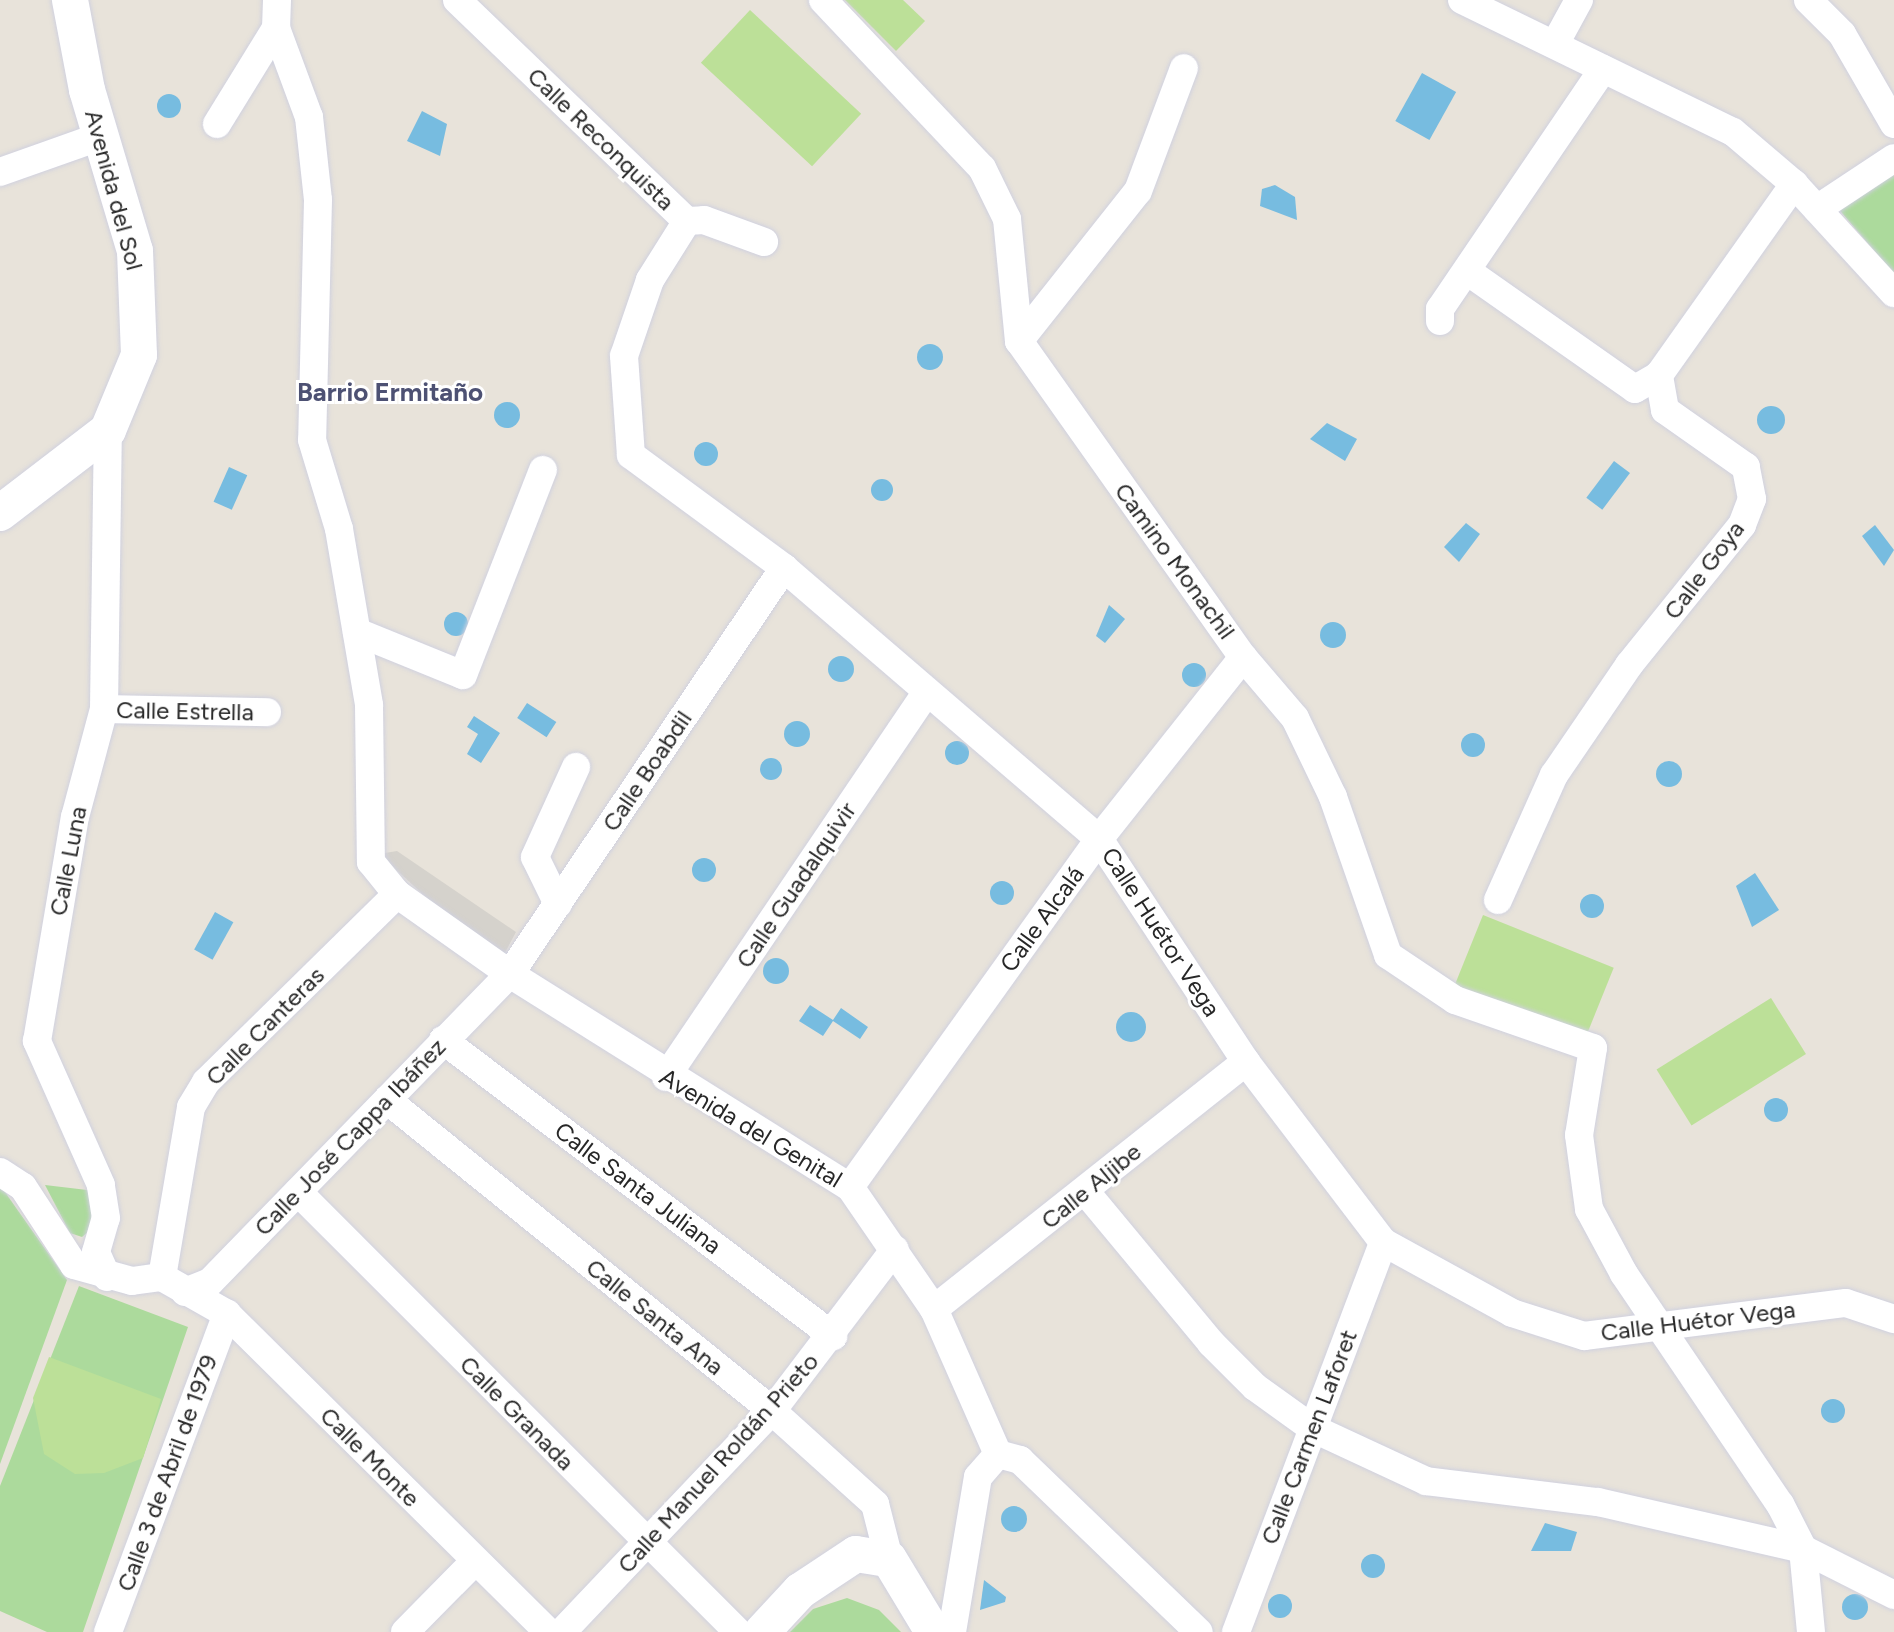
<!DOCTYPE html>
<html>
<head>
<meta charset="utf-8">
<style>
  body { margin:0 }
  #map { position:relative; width:1894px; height:1632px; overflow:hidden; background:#e8e3da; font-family:Figtree,sans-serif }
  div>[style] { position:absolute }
  .green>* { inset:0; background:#acda9c }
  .pitch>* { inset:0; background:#bce098; transform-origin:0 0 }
  .plaza>* { inset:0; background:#d5d2cc }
  .water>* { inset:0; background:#77bce0; transform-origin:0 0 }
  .round { border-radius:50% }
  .roads { filter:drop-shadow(0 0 2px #d0d1df) drop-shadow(0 0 2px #d0d1df) }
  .minor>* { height:28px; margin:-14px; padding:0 14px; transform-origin:14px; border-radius:14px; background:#fff }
  .tertiary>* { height:36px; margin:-18px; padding:0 18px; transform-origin:18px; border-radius:18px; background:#fff }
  span { translate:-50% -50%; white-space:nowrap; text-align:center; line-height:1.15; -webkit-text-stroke:6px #fff; paint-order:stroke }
  .street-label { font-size:24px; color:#272727 }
  .neighbourhood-label { font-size:26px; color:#4d5173; font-weight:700 }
</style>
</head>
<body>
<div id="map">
  <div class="green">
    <div style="clip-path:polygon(1894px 173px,1894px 274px,1836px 206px)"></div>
    <div style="clip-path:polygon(0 1185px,67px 1280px,0 1464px)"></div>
    <div style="clip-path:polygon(45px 1185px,87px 1190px,98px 1200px,93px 1228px,82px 1237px,70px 1233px)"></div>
    <div style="clip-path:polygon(79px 1286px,188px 1327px,83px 1632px,47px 1632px,0 1611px,0 1486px)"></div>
    <div style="clip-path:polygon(847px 1598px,879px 1610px,901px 1632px,790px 1632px,813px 1609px)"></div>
  </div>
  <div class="pitch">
    <div style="clip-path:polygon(845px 0,903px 0,925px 21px,896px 51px)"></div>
    <div style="left:750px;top:10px;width:152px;height:72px;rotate:43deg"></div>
    <div style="left:1483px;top:915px;width:141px;height:77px;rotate:22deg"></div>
    <div style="left:1771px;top:998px;width:66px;height:135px;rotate:58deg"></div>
    <div style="clip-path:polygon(49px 1357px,161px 1399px,143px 1458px,104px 1473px,75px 1474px,44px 1454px,33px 1398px)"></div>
  </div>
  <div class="plaza">
    <div style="clip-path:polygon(397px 851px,516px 932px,499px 964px,379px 854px)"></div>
  </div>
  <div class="water">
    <div style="left:1422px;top:73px;width:39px;height:55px;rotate:29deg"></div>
    <div class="round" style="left:157px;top:94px;width:24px;height:24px"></div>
    <div style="clip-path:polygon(422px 111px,447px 124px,440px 156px,407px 141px)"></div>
    <div style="clip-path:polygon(1275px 185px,1295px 197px,1297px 220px,1260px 206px,1262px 189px)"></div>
    <div class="round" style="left:917px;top:344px;width:26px;height:26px"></div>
    <div class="round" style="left:494px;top:402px;width:26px;height:26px"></div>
    <div class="round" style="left:1757px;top:406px;width:28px;height:28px"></div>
    <div style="clip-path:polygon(1327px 423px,1357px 439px,1345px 461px,1310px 439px)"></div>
    <div class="round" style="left:694px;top:442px;width:24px;height:24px"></div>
    <div style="left:1614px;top:461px;width:20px;height:46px;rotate:37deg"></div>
    <div style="left:229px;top:467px;width:20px;height:38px;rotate:24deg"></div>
    <div class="round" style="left:871px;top:479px;width:22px;height:22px"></div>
    <div style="clip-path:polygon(1466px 523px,1480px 534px,1459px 562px,1444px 547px)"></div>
    <div style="clip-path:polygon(1875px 525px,1894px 550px,1884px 566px,1862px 536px)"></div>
    <div style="clip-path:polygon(1109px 605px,1125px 619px,1105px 643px,1096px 636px)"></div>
    <div class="round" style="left:444px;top:612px;width:24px;height:24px"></div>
    <div class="round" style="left:1320px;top:622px;width:26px;height:26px"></div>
    <div class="round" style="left:828px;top:656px;width:26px;height:26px"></div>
    <div class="round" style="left:1182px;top:663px;width:24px;height:24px"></div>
    <div style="left:527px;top:703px;width:35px;height:18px;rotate:33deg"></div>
    <div style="clip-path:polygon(474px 716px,500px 733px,481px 763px,467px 754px,478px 734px,467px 727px)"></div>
    <div class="round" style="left:784px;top:721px;width:26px;height:26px"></div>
    <div class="round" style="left:1461px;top:733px;width:24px;height:24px"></div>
    <div class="round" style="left:945px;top:741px;width:24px;height:24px"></div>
    <div class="round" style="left:760px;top:758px;width:22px;height:22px"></div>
    <div class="round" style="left:1656px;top:761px;width:26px;height:26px"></div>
    <div class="round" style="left:692px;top:858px;width:24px;height:24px"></div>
    <div style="clip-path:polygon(1755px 873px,1779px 910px,1752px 927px,1736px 886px)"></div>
    <div class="round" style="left:990px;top:881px;width:24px;height:24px"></div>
    <div class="round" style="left:1580px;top:894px;width:24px;height:24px"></div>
    <div style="left:215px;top:912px;width:21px;height:43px;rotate:29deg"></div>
    <div class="round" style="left:763px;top:958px;width:26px;height:26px"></div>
    <div style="clip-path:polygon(810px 1005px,833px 1020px,841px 1008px,868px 1027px,860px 1039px,833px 1021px,823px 1036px,799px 1021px)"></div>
    <div class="round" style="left:1116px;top:1012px;width:30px;height:30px"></div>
    <div class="round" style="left:1764px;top:1098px;width:24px;height:24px"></div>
    <div class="round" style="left:1821px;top:1399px;width:24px;height:24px"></div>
    <div class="round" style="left:1001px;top:1506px;width:26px;height:26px"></div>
    <div style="clip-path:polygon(1545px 1523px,1577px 1532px,1571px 1551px,1531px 1551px)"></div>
    <div class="round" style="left:1361px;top:1554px;width:24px;height:24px"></div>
    <div style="clip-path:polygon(984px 1580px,1006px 1597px,1005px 1602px,980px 1610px)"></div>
    <div class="round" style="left:1268px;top:1594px;width:24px;height:24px"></div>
    <div class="round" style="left:1842px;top:1594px;width:26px;height:26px"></div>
  </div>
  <div class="roads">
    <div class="minor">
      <div style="left:277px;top:0;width:28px;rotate:92deg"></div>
      <div style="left:276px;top:28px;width:95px;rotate:69.7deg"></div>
      <div style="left:309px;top:117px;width:83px;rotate:83.8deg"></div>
      <div style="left:318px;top:200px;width:240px;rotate:91.4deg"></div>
      <div style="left:312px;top:440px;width:93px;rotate:73.1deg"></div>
      <div style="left:339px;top:529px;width:179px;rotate:80.3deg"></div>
      <div style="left:369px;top:705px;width:157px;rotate:89.3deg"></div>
      <div style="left:371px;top:862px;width:41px;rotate:50.9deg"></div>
      <div style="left:397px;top:894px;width:138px;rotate:35.3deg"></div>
      <div style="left:510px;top:974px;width:401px;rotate:32.1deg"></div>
      <div style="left:850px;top:1187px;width:148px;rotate:55.5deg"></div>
      <div style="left:934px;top:1309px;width:158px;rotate:66.2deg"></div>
      <div style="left:457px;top:0;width:319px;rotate:43.9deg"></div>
      <div style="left:687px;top:221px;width:17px;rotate:-3deg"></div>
      <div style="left:704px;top:220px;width:64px;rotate:20.1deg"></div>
      <div style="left:823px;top:0;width:231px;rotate:46.6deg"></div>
      <div style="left:982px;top:168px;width:57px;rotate:63.9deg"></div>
      <div style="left:1007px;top:219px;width:123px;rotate:84.4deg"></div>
      <div style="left:1019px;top:341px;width:387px;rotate:54.7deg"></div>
      <div style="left:1243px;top:657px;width:80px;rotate:49.6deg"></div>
      <div style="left:1295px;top:718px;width:88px;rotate:64.3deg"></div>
      <div style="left:1333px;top:797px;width:167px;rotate:70.8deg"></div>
      <div style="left:1388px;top:955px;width:81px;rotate:33.9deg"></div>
      <div style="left:1455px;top:1000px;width:146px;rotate:19.2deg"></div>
      <div style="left:1593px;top:1048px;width:88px;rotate:99.1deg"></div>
      <div style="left:1579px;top:1135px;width:75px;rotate:82.3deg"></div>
      <div style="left:1589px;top:1209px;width:74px;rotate:61.7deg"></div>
      <div style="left:1624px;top:1274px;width:278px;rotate:55.9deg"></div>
      <div style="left:1780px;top:1504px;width:51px;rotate:62.9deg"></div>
      <div style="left:1803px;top:1549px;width:83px;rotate:84.5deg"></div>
      <div style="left:1462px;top:0;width:301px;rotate:26deg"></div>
      <div style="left:1733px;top:132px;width:80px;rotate:40.4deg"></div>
      <div style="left:1794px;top:184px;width:148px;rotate:47.5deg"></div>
      <div style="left:1808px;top:0;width:48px;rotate:45deg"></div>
      <div style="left:1842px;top:34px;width:104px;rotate:60deg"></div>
      <div style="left:1555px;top:44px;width:50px;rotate:-61.4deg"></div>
      <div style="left:217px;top:124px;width:113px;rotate:-58.4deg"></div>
      <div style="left:0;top:172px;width:105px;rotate:-19.5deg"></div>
      <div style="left:1817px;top:209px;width:92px;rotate:-33.5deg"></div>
      <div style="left:687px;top:221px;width:70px;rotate:122.1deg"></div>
      <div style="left:650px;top:280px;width:80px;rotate:108.9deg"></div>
      <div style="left:624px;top:356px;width:99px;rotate:86deg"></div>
      <div style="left:631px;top:455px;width:190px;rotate:36.4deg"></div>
      <div style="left:784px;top:568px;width:416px;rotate:40.7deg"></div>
      <div style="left:1099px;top:839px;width:267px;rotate:56.6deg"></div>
      <div style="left:1246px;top:1062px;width:226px;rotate:52.7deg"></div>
      <div style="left:1383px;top:1242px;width:147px;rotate:28.8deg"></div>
      <div style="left:1512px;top:1313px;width:76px;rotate:17.7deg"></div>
      <div style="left:1584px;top:1336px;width:264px;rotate:-7.2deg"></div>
      <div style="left:1846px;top:1303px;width:51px;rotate:18.4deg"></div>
      <div style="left:1467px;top:271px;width:205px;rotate:35.1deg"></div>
      <div style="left:1635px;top:389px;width:28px;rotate:-30deg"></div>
      <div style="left:1440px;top:321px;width:12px;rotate:-90deg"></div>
      <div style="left:1440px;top:309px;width:290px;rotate:-55.8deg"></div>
      <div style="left:1019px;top:341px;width:191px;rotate:-51.6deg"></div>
      <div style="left:1138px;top:191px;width:131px;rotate:-69.5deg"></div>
      <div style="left:357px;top:632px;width:114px;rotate:22.1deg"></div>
      <div style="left:463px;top:675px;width:220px;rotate:-68.7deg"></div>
      <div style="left:104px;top:709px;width:163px;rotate:1.1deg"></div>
      <div style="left:1498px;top:900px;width:137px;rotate:-65.9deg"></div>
      <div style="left:1554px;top:775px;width:133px;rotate:-55.7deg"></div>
      <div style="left:1629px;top:665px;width:180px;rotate:-51.1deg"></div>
      <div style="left:1742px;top:525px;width:28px;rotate:-69deg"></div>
      <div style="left:1752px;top:499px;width:33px;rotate:-101deg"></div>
      <div style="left:1746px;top:467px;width:99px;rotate:-144.9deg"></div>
      <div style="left:1665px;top:410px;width:36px;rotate:-100deg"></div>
      <div style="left:1659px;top:375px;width:234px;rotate:-54.7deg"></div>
      <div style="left:558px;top:904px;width:52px;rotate:-116.1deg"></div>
      <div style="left:535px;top:857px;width:99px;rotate:-65.5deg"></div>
      <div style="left:443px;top:1040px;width:490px;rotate:37.2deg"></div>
      <div style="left:666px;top:1077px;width:465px;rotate:-55.9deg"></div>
      <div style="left:387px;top:1100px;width:495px;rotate:38.9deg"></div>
      <div style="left:772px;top:1411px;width:139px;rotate:42.1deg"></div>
      <div style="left:875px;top:1504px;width:57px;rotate:75.7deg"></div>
      <div style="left:0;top:1172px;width:27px;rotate:33deg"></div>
      <div style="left:23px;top:1187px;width:93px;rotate:56.8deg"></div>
      <div style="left:74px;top:1265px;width:60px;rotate:15.4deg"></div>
      <div style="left:132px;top:1281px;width:30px;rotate:-8deg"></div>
      <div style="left:162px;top:1277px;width:75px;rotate:29.6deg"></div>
      <div style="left:227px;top:1314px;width:452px;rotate:44.7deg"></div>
      <div style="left:850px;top:1187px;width:428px;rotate:-54.4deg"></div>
      <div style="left:1099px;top:839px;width:232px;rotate:-51.6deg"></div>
      <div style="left:1085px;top:1191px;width:197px;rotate:50.3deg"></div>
      <div style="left:1211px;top:1343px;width:62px;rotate:45deg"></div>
      <div style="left:1255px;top:1387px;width:70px;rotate:35.7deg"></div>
      <div style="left:1312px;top:1428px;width:126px;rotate:24.9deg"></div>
      <div style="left:1426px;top:1481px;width:173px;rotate:7deg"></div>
      <div style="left:1598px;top:1502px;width:210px;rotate:12.9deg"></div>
      <div style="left:1803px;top:1549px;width:102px;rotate:26.8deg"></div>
      <div style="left:298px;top:1192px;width:622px;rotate:45deg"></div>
      <div style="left:107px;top:1277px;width:27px;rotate:-114deg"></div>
      <div style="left:96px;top:1252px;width:35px;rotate:-74deg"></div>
      <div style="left:106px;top:1218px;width:33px;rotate:-99deg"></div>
      <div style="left:101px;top:1185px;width:158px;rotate:-114deg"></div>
      <div style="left:37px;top:1041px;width:227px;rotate:-80.4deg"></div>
      <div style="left:75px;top:817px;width:112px;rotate:-75deg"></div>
      <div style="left:104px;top:709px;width:279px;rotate:-89.2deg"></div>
      <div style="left:162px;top:1277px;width:172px;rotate:-80.3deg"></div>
      <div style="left:191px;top:1107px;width:29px;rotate:-59deg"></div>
      <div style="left:206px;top:1082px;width:268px;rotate:-44.5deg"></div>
      <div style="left:185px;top:1292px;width:27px;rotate:-22deg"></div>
      <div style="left:210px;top:1282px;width:430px;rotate:-45.8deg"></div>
      <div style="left:510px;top:974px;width:490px;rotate:-56deg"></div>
      <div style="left:934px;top:1309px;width:398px;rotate:-38.4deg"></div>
      <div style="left:998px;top:1454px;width:23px;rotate:15deg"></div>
      <div style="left:1020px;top:1460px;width:248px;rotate:43.9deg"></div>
      <div style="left:108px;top:1632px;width:340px;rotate:-69.5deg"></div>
      <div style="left:405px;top:1632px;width:100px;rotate:-45.4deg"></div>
      <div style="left:562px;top:1632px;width:305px;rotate:-46.5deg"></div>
      <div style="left:772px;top:1411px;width:203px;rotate:-52.8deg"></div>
      <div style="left:952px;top:1632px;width:157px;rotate:-80.5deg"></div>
      <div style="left:978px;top:1477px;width:30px;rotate:-49deg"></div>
      <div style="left:1236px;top:1632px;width:417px;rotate:-69.3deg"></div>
    </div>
    <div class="tertiary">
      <div style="left:0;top:513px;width:136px;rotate:-37.5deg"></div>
      <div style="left:108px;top:430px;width:81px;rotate:-67.5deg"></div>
      <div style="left:139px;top:355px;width:104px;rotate:-92.2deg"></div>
      <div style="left:135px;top:251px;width:168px;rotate:-106.6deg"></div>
      <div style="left:87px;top:90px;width:92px;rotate:-100.7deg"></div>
      <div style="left:762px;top:1632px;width:56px;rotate:-47.2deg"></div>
      <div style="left:800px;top:1591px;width:67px;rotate:-33.5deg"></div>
      <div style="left:856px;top:1554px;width:33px;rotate:9deg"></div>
      <div style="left:889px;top:1559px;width:85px;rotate:58.9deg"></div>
    </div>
  </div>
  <div class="street-label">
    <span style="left:601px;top:139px;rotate:44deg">Calle Reconquista</span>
    <span style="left:114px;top:190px;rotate:75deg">Avenida del Sol</span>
    <span style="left:1175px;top:561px;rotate:54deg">Camino Monachil</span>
    <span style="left:1704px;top:570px;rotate:-53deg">Calle Goya</span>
    <span style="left:185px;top:711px;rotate:1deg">Calle Estrella</span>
    <span style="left:647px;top:771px;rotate:-56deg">Calle Boabdil</span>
    <span style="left:68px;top:861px;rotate:-79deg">Calle Luna</span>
    <span style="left:796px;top:885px;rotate:-56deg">Calle Guadalquivir</span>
    <span style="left:1042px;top:919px;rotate:-54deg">Calle Alcalá</span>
    <span style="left:1161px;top:932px;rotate:57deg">Calle Huétor Vega</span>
    <span style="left:265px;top:1026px;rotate:-45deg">Calle Canteras</span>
    <span style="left:751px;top:1128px;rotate:31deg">Avenida del Genital</span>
    <span style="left:350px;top:1137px;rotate:-46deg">Calle José Cappa Ibáñez</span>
    <span style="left:1091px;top:1186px;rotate:-39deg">Calle Aljibe</span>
    <span style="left:638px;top:1188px;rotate:37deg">Calle Santa Juliana</span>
    <span style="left:655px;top:1317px;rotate:39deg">Calle Santa Ana</span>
    <span style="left:1698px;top:1321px;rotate:-7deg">Calle Huétor Vega</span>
    <span style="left:517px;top:1413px;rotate:45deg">Calle Granada</span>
    <span style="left:1309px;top:1437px;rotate:-69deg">Calle Carmen Laforet</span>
    <span style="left:370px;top:1457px;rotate:45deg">Calle Monte</span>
    <span style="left:718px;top:1463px;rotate:-48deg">Calle Manuel Roldán Prieto</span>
    <span style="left:167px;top:1473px;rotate:-70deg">Calle 3 de Abril de 1979</span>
  </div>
  <div class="neighbourhood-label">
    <span style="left:390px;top:393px">Barrio Ermitaño</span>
  </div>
</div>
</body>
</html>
